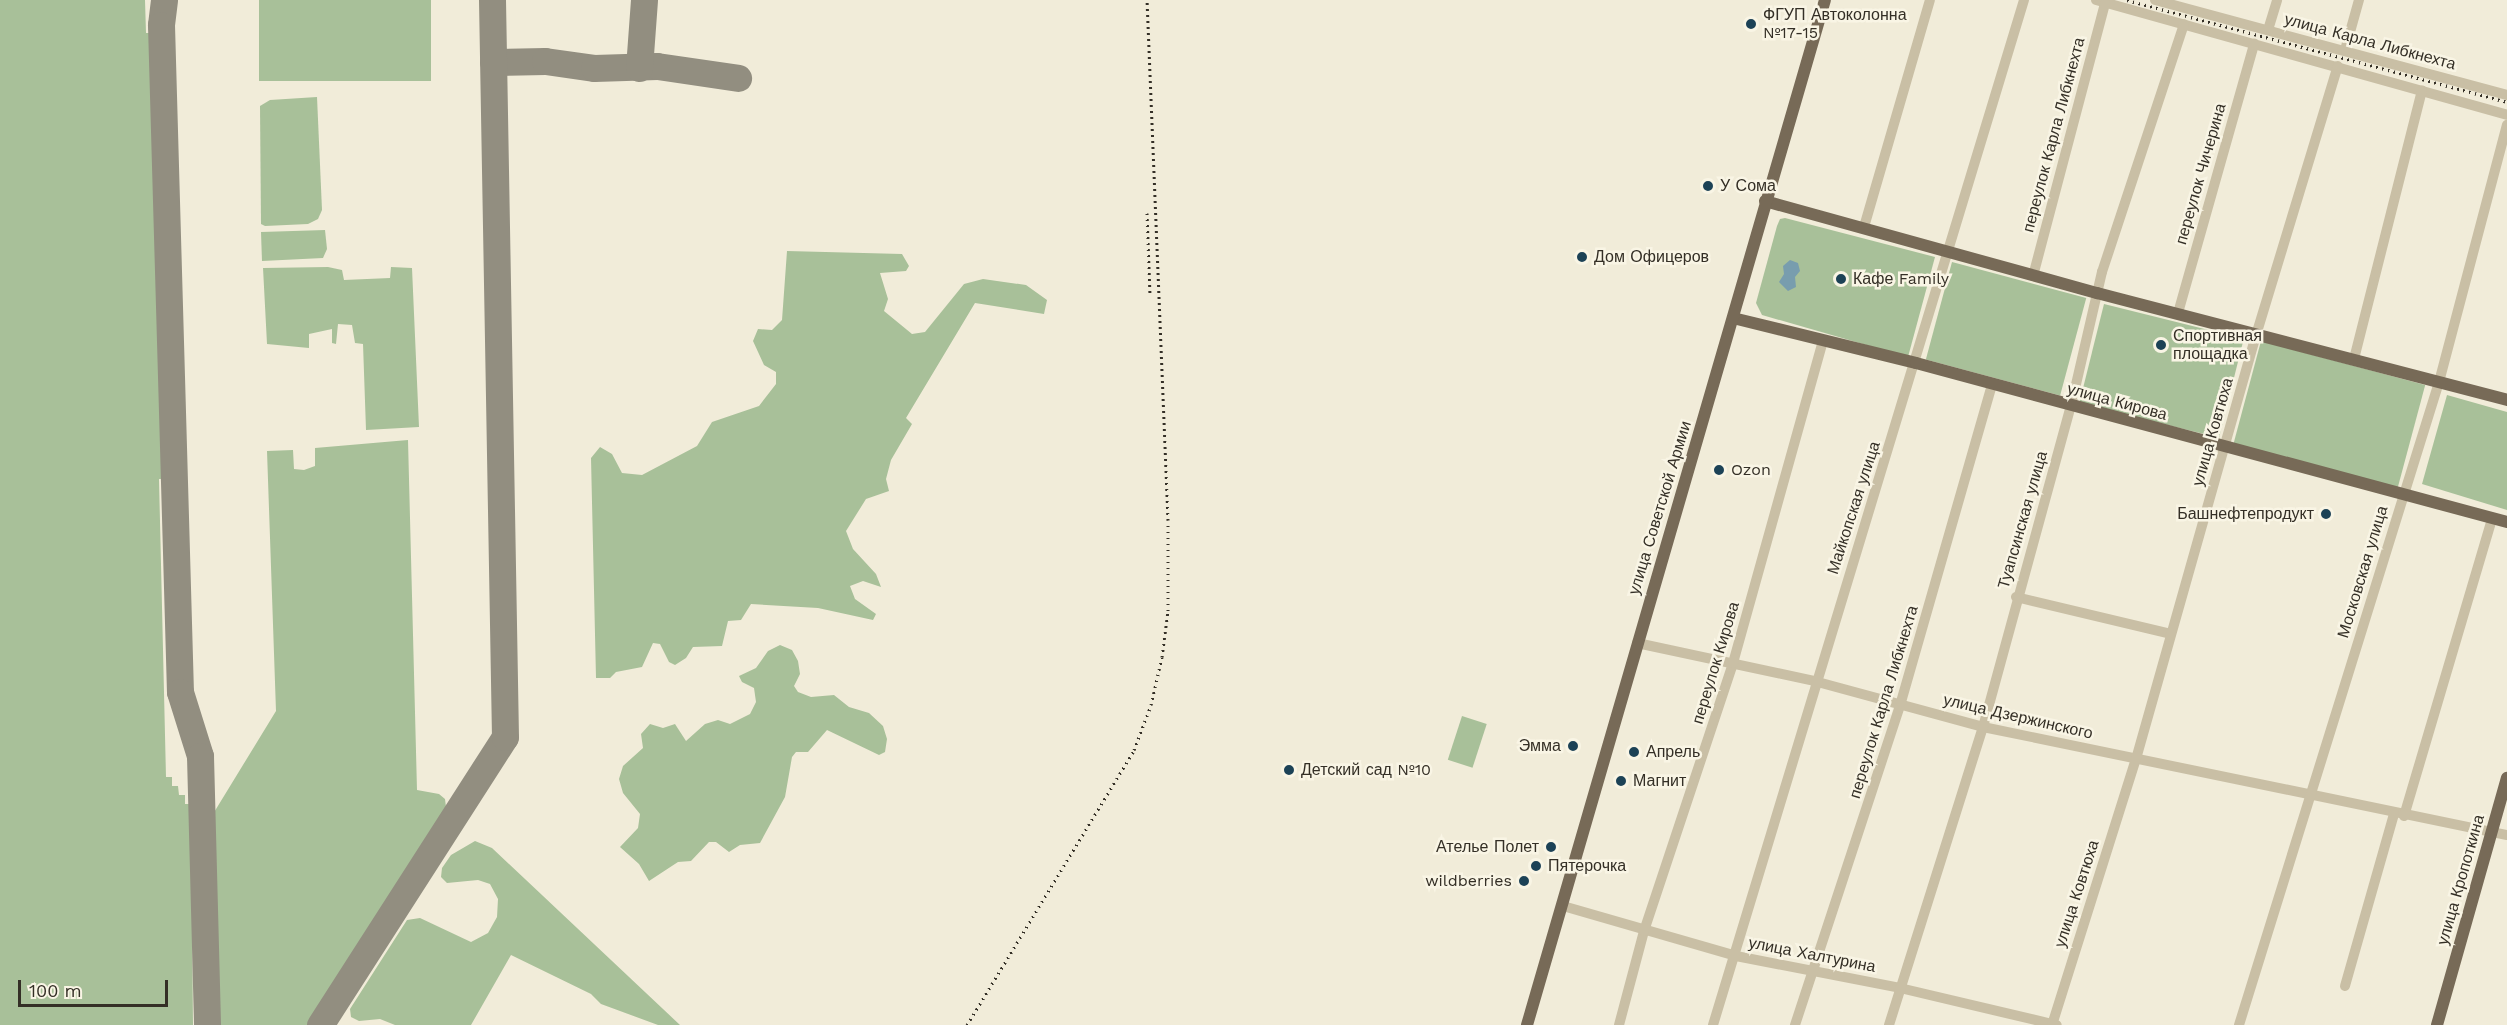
<!DOCTYPE html>
<html>
<head>
<meta charset="utf-8">
<style>
  body { margin:0 }
  #map { position:relative; width:2507px; height:1025px; overflow:hidden; background:#f1ecd9; font-family:"Work Sans",sans-serif }
  div>[style] { position:absolute }
  .green>* { inset:0; background:#a8c099; transform-origin:0 0 }
  .water>* { inset:0; background:#789dae }
  .taxiway>* { height:27px; margin:-13.5px; padding:0 13.5px; transform-origin:13.5px; border-radius:13.5px; background:#928e80 }
  .minor>* { height:10px; margin:-5px; padding:0 5px; transform-origin:5px; border-radius:5px; background:#c9bfa5 }
  .major>* { height:12px; margin:-6px; padding:0 6px; transform-origin:6px; border-radius:6px; background:#776a57 }
  .rail>* { height:3px; margin-top:-1.5px; transform-origin:0; background:repeating-linear-gradient(90deg,#342f26 0 1.5px,transparent 0 6px) }
  .dots>* { width:16px; height:16px; translate:-50% -50%; box-sizing:border-box; border:3px solid #f9f5e5; border-radius:50% }
  span { translate:-50% -50%; white-space:nowrap; text-align:center; line-height:1.15; -webkit-text-stroke:5px #f9f5e5; paint-order:stroke }
  .poi-label { font-size:16px; color:#342f26 }
  .left { translate:0 -50%; text-align:left }
  .right { translate:-100% -50%; text-align:right }
  .street-label { font-size:16px; color:#342f26 }
  .scale { position:absolute; left:18px; top:980px; width:150px; height:27px; box-sizing:border-box; border:3px solid #342f26; border-top:0; padding-left:8px; font-size:18px; line-height:21px; white-space:nowrap; color:#342f26; -webkit-text-stroke:4px #f9f5e5; paint-order:stroke }
</style>
</head>
<body>
<div id="map">
  <div class="green">
    <div style="clip-path:polygon(0 0,145px 0,146px 33px,155px 33px,166px 479px,159px 479px,166px 777px,172px 777px,172px 786px,178px 786px,179px 795px,185px 795px,185px 804px,191px 804px,193px 1025px,0 1025px)"></div>
    <div style="left:259px;top:0;width:172px;height:81px"></div>
    <div style="clip-path:polygon(317px 97px,322px 210px,318px 219px,308px 224px,265px 226px,261px 224px,260px 106px,270px 100px)"></div>
    <div style="clip-path:polygon(1785px 218px,1935px 257px,1908px 357px,1762px 315px,1756px 303px,1777px 226px,1780px 219px)"></div>
    <div style="clip-path:polygon(325px 230px,327px 249px,323px 258px,262px 261px,261px 232px)"></div>
    <div style="clip-path:polygon(787px 251px,902px 254px,909px 266px,906px 271px,880px 273px,888px 299px,884px 311px,912px 334px,925px 332px,964px 284px,983px 279px,1026px 285px,1047px 300px,1044px 314px,975px 303px,906px 418px,912px 424px,891px 460px,886px 479px,889px 491px,866px 499px,846px 531px,853px 549px,876px 574px,881px 587px,863px 581px,850px 586px,855px 599px,876px 614px,873px 620px,818px 608px,751px 604px,741px 620px,728px 621px,722px 646px,693px 647px,686px 658px,675px 665px,669px 662px,660px 644px,653px 643px,642px 667px,616px 672px,610px 678px,596px 678px,591px 458px,600px 447px,612px 454px,622px 473px,642px 475px,697px 446px,712px 422px,759px 406px,776px 384px,776px 372px,764px 365px,753px 341px,758px 329px,772px 330px,782px 320px)"></div>
    <div style="left:1952px;top:262px;width:139px;height:101px;rotate:15deg"></div>
    <div style="clip-path:polygon(328px 267px,342px 270px,344px 280px,390px 278px,391px 267px,412px 268px,419px 427px,366px 430px,363px 344px,355px 343px,352px 325px,338px 324px,336px 344px,332px 343px,332px 329px,309px 334px,309px 348px,267px 344px,263px 268px)"></div>
    <div style="left:2104px;top:304px;width:144px;height:102px;rotate:14deg"></div>
    <div style="left:2261px;top:341px;width:170px;height:106px;rotate:15deg"></div>
    <div style="clip-path:polygon(2447px 395px,2507px 412px,2507px 510px,2422px 484px)"></div>
    <div style="clip-path:polygon(408px 440px,417px 790px,439px 794px,445px 799px,446px 807px,309px 1025px,219px 1025px,213px 814px,276px 711px,267px 451px,293px 450px,294px 469px,304px 470px,315px 466px,315px 448px)"></div>
    <div style="clip-path:polygon(780px 645px,792px 650px,798px 661px,800px 674px,794px 686px,798px 692px,811px 697px,834px 695px,849px 707px,869px 713px,883px 726px,887px 739px,885px 752px,879px 755px,827px 730px,808px 752px,796px 752px,792px 757px,785px 797px,760px 843px,740px 845px,729px 852px,716px 842px,709px 842px,691px 861px,678px 862px,649px 881px,639px 864px,620px 847px,638px 828px,640px 814px,623px 793px,619px 779px,623px 766px,643px 748px,641px 734px,650px 724px,663px 728px,675px 724px,686px 741px,705px 724px,718px 720px,730px 724px,750px 714px,756px 702px,754px 688px,742px 682px,739px 676px,756px 668px,768px 651px)"></div>
    <div style="left:1462px;top:716px;width:26px;height:46px;rotate:18deg"></div>
    <div style="clip-path:polygon(475px 841px,492px 848px,680px 1025px,658px 1025px,601px 1004px,591px 994px,511px 955px,471px 1025px,395px 1025px,380px 1019px,359px 1021px,351px 1017px,350px 1009px,407px 920px,420px 918px,471px 942px,488px 933px,497px 917px,498px 899px,490px 884px,478px 880px,447px 883px,441px 877px,442px 868px,451px 855px)"></div>
  </div>
  <div class="water">
    <div style="clip-path:polygon(1790px 260px,1798px 263px,1800px 271px,1795px 277px,1796px 287px,1788px 291px,1779px 282px,1784px 274px,1783px 266px)"></div>
  </div>
  <div class="taxiway">
    <div style="left:164px;top:0;width:25px;rotate:97deg"></div>
    <div style="left:161px;top:25px;width:667px;rotate:88.37deg"></div>
    <div style="left:180px;top:692px;width:67px;rotate:72.6deg"></div>
    <div style="left:200px;top:756px;width:269px;rotate:88.5deg"></div>
    <div style="left:493px;top:62px;width:52px;rotate:-1.1deg"></div>
    <div style="left:545px;top:61px;width:49px;rotate:8.1deg"></div>
    <div style="left:594px;top:68px;width:63px;rotate:-1.8deg"></div>
    <div style="left:657px;top:66px;width:82px;rotate:8.4deg"></div>
    <div style="left:639px;top:68px;width:68px;rotate:-85.8deg"></div>
    <div style="left:320px;top:1025px;width:342px;rotate:-57.3deg"></div>
    <div style="left:505px;top:737px;width:737px;rotate:-91.01deg"></div>
  </div>
  <div class="minor">
    <div style="left:2096px;top:0;width:427px;rotate:15.6deg"></div>
    <div style="left:2155px;top:0;width:365px;rotate:15.1deg"></div>
    <div style="left:2268px;top:30px;width:31px;rotate:-73deg"></div>
    <div style="left:2345px;top:50px;width:52px;rotate:-74.4deg"></div>
    <div style="left:1864px;top:227px;width:236px;rotate:-73.8deg"></div>
    <div style="left:2033px;top:276px;width:282px;rotate:-75.2deg"></div>
    <div style="left:2178px;top:313px;width:280px;rotate:-74.2deg"></div>
    <div style="left:2354px;top:359px;width:277px;rotate:-75.8deg"></div>
    <div style="left:2016px;top:597px;width:159px;rotate:13.4deg"></div>
    <div style="left:1637px;top:643px;width:181px;rotate:12.1deg"></div>
    <div style="left:1814px;top:681px;width:175px;rotate:15.2deg"></div>
    <div style="left:1983px;top:727px;width:535px;rotate:11.65deg"></div>
    <div style="left:2404px;top:816px;width:311px;rotate:-73.5deg"></div>
    <div style="left:1563px;top:906px;width:180px;rotate:16.1deg"></div>
    <div style="left:1736px;top:956px;width:167px;rotate:11deg"></div>
    <div style="left:1900px;top:988px;width:161px;rotate:13.3deg"></div>
    <div style="left:2345px;top:986px;width:179px;rotate:-74.1deg"></div>
    <div style="left:1619px;top:1025px;width:97px;rotate:-75.1deg"></div>
    <div style="left:1644px;top:931px;width:282px;rotate:-71.6deg"></div>
    <div style="left:1733px;top:663px;width:334px;rotate:-74.4deg"></div>
    <div style="left:1713px;top:1025px;width:1071px;rotate:-73.12deg"></div>
    <div style="left:1795px;top:1025px;width:340px;rotate:-71.8deg"></div>
    <div style="left:1901px;top:702px;width:331px;rotate:-74deg"></div>
    <div style="left:1889px;top:1025px;width:312px;rotate:-72.5deg"></div>
    <div style="left:1983px;top:727px;width:333px;rotate:-74.7deg"></div>
    <div style="left:2071px;top:406px;width:138px;rotate:-77deg"></div>
    <div style="left:2102px;top:272px;width:261px;rotate:-71.7deg"></div>
    <div style="left:2052px;top:1025px;width:279px;rotate:-72.5deg"></div>
    <div style="left:2136px;top:759px;width:444px;rotate:-74.2deg"></div>
    <div style="left:2257px;top:332px;width:278px;rotate:-73.1deg"></div>
    <div style="left:2239px;top:1025px;width:673px;rotate:-72.72deg"></div>
    <div style="left:2439px;top:382px;width:266px;rotate:-75.2deg"></div>
  </div>
  <div class="major">
    <div style="left:1765px;top:201px;width:345px;rotate:15.5deg"></div>
    <div style="left:2097px;top:293px;width:424px;rotate:14.6deg"></div>
    <div style="left:1733px;top:318px;width:188px;rotate:13.8deg"></div>
    <div style="left:1916px;top:363px;width:612px;rotate:15.06deg"></div>
    <div style="left:1527px;top:1025px;width:1067px;rotate:-73.79deg"></div>
    <div style="left:2437px;top:1025px;width:257px;rotate:-74.2deg"></div>
  </div>
  <div class="rail">
    <div style="left:2127px;top:0;width:393px;rotate:15deg"></div>
    <div style="left:1147px;top:213px;width:81px;rotate:87.9deg"></div>
    <div style="left:967px;top:1025px;width:322px;rotate:-58.7deg"></div>
    <div style="left:1134px;top:750px;width:48px;rotate:-69.3deg"></div>
    <div style="left:1151px;top:705px;width:49px;rotate:-77.1deg"></div>
    <div style="left:1162px;top:657px;width:46px;rotate:-82.6deg"></div>
    <div style="left:1168px;top:611px;width:91px;rotate:-90deg"></div>
    <div style="left:1168px;top:520px;width:520px;rotate:-92.31deg"></div>
  </div>
  <div class="dots">
    <div style="left:1751px;top:24px;background:#1c4256"></div>
    <div style="left:1708px;top:186px;background:#1c4256"></div>
    <div style="left:1582px;top:257px;background:#1c4256"></div>
    <div style="left:1841px;top:279px;background:#1c4256"></div>
    <div style="left:2161px;top:345px;background:#1c4256"></div>
    <div style="left:1719px;top:470px;background:#1c4256"></div>
    <div style="left:2326px;top:514px;background:#1c4256"></div>
    <div style="left:1573px;top:746px;background:#1c4256"></div>
    <div style="left:1634px;top:752px;background:#1c4256"></div>
    <div style="left:1289px;top:770px;background:#1c4256"></div>
    <div style="left:1621px;top:781px;background:#1c4256"></div>
    <div style="left:1551px;top:847px;background:#1c4256"></div>
    <div style="left:1536px;top:866px;background:#1c4256"></div>
    <div style="left:1524px;top:881px;background:#1c4256"></div>
  </div>
  <div class="poi-label">
    <span class="left" style="left:1763px;top:24px">ФГУП Автоколонна<br>№17-15</span>
    <span class="left" style="left:1720px;top:186px">У Сома</span>
    <span class="left" style="left:1594px;top:257px">Дом Офицеров</span>
    <span class="left" style="left:1853px;top:279px">Кафе Family</span>
    <span class="left" style="left:2173px;top:345px">Спортивная<br>площадка</span>
    <span class="left" style="left:1731px;top:470px">Ozon</span>
    <span class="right" style="left:2314px;top:514px">Башнефтепродукт</span>
    <span class="right" style="left:1561px;top:746px">Эмма</span>
    <span class="left" style="left:1646px;top:752px">Апрель</span>
    <span class="left" style="left:1301px;top:770px">Детский сад №10</span>
    <span class="left" style="left:1633px;top:781px">Магнит</span>
    <span class="right" style="left:1539px;top:847px">Ателье Полет</span>
    <span class="left" style="left:1548px;top:866px">Пятерочка</span>
    <span class="right" style="left:1512px;top:881px">wildberries</span>
  </div>
  <div class="street-label">
    <span style="left:2370px;top:42px;rotate:15deg">улица Карла Либкнехта</span>
    <span style="left:2054px;top:135px;rotate:-75deg">переулок Карла Либкнехта</span>
    <span style="left:2201px;top:174px;rotate:-74deg">переулок Чичерина</span>
    <span style="left:2117px;top:402px;rotate:15deg">улица Кирова</span>
    <span style="left:2213px;top:432px;rotate:-74deg">улица Ковтюха</span>
    <span style="left:1660px;top:508px;rotate:-73deg">улица Советской Армии</span>
    <span style="left:1854px;top:508px;rotate:-72deg">Майкопская улица</span>
    <span style="left:2023px;top:520px;rotate:-74deg">Туапсинская улица</span>
    <span style="left:2363px;top:572px;rotate:-73deg">Московская улица</span>
    <span style="left:1716px;top:663px;rotate:-73deg">переулок Кирова</span>
    <span style="left:1884px;top:702px;rotate:-73deg">переулок Карла Либкнехта</span>
    <span style="left:2018px;top:717px;rotate:13deg">улица Дзержинского</span>
    <span style="left:2461px;top:880px;rotate:-74deg">улица Кропоткина</span>
    <span style="left:2077px;top:894px;rotate:-72deg">улица Ковтюха</span>
    <span style="left:1812px;top:955px;rotate:11deg">улица Халтурина</span>
  </div>
  <div class="scale">100 m</div>
</div>
</body>
</html>
